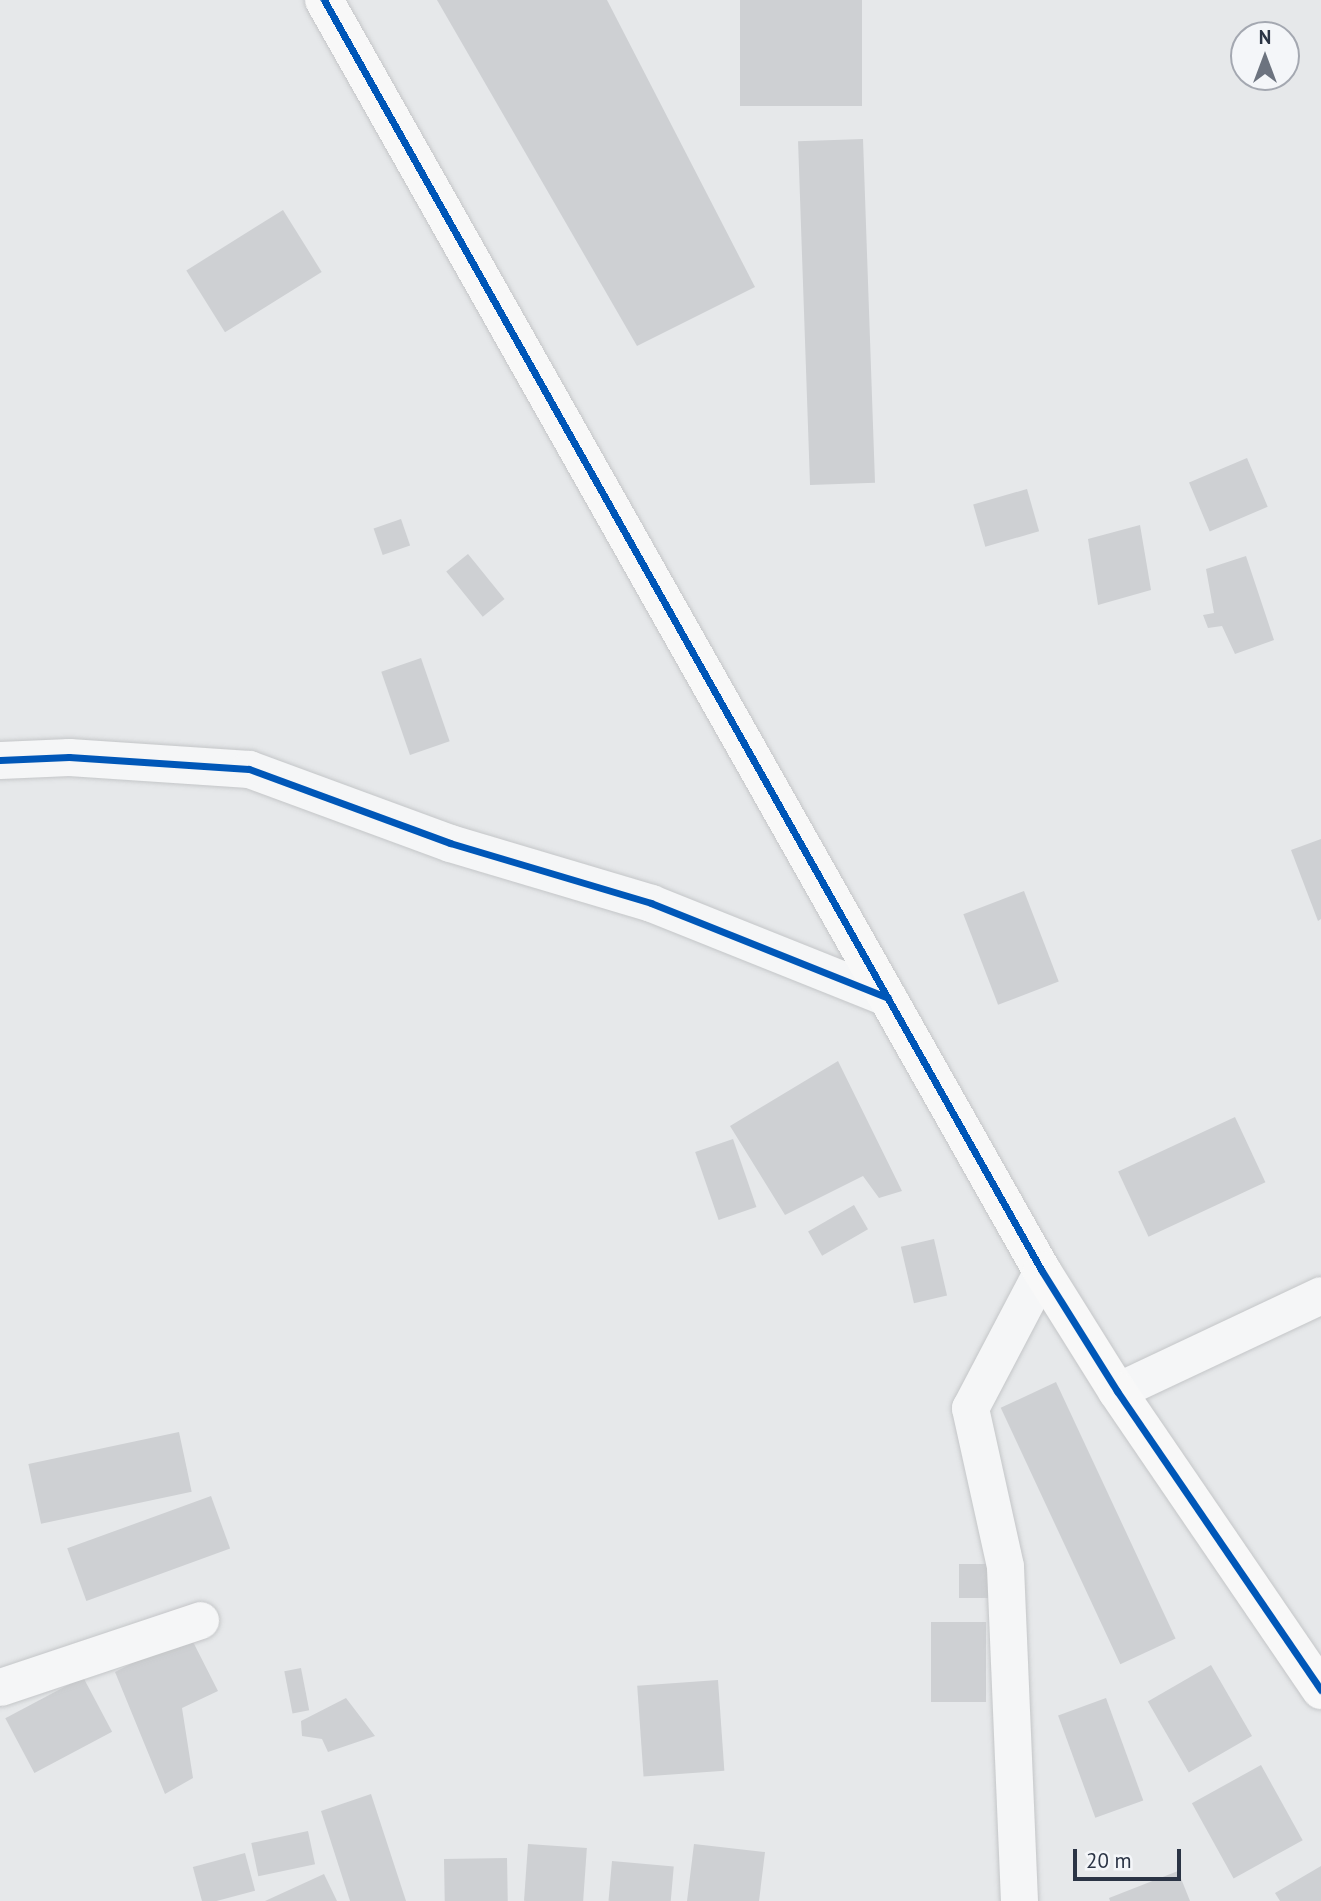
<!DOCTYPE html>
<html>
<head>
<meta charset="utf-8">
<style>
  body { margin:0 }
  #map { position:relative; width:1321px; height:1901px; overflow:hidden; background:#e6e8ea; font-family:"PT Sans",sans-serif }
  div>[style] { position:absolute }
  .building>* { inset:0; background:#ced0d3; transform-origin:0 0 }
  .roads { filter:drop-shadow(0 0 2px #c4c6c8) drop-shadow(0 0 2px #c4c6c8) }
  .street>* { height:37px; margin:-18.5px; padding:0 18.5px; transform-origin:18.5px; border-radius:18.5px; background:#f5f6f7 }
  .secondary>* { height:38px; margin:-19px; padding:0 19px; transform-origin:19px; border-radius:19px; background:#f8f8f8 }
  .cycleway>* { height:7px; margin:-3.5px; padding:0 3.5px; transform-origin:3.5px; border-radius:3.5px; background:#0057b8 }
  span { translate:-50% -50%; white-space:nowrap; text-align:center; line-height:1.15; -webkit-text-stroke:5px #f4f6f9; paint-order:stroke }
  .north { position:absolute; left:1230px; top:21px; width:70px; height:70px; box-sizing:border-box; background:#f4f6f9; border:2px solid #a4a8b1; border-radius:50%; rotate:0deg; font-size:19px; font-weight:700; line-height:28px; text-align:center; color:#2b3445 }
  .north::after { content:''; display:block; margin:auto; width:24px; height:32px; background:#6c737f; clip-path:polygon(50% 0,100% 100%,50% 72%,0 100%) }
  .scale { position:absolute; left:1073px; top:1849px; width:108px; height:32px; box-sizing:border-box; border:4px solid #2b3445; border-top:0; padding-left:9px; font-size:21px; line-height:24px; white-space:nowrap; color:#2b3445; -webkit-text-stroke:5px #f4f6f9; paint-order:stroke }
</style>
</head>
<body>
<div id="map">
  <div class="building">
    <div style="clip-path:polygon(437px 0,607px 0,755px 287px,637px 346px)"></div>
    <div style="left:740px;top:0;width:122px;height:106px"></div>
    <div style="left:863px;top:139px;width:344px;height:65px;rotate:88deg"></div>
    <div style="left:283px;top:210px;width:73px;height:114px;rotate:58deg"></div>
    <div style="left:1247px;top:458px;width:53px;height:63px;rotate:67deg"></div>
    <div style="left:1027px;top:489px;width:44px;height:56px;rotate:74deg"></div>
    <div style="left:401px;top:519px;width:28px;height:29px;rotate:71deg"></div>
    <div style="clip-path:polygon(1140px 525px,1151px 590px,1098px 605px,1088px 539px)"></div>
    <div style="left:468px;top:554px;width:58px;height:28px;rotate:51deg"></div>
    <div style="clip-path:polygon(1246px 556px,1274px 640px,1235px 654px,1222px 626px,1208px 628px,1203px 615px,1214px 613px,1206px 569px)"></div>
    <div style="left:421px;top:658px;width:88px;height:42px;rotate:71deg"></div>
    <div style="clip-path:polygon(1321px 839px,1321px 919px,1318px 921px,1291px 850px)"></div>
    <div style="left:1024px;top:891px;width:97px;height:65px;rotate:69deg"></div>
    <div style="clip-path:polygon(838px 1061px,902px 1191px,879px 1198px,863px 1176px,785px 1215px,730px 1126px)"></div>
    <div style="left:1235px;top:1117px;width:72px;height:129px;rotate:65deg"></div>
    <div style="left:733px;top:1139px;width:72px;height:40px;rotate:71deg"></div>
    <div style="left:854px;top:1205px;width:28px;height:53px;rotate:60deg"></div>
    <div style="left:934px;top:1239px;width:58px;height:34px;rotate:77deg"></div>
    <div style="left:1056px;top:1382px;width:283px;height:61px;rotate:65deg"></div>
    <div style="left:179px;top:1432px;width:61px;height:154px;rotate:78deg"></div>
    <div style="left:211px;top:1496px;width:56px;height:153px;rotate:70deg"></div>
    <div style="left:959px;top:1564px;width:37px;height:34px"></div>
    <div style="left:931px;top:1622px;width:55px;height:80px"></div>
    <div style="clip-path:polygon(189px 1634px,218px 1691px,182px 1708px,193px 1778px,165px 1794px,115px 1672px)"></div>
    <div style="left:1211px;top:1665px;width:82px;height:73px;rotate:60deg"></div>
    <div style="left:301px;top:1668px;width:43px;height:17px;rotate:79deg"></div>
    <div style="left:83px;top:1677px;width:62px;height:88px;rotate:62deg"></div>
    <div style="left:718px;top:1680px;width:91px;height:81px;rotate:86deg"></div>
    <div style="clip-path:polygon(346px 1698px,375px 1736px,328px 1752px,322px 1739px,302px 1736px,301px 1721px)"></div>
    <div style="left:1106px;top:1698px;width:109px;height:51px;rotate:70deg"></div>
    <div style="left:1261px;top:1765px;width:86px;height:79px;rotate:61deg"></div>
    <div style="clip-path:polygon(371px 1794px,406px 1901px,350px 1901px,321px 1811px)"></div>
    <div style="left:308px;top:1831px;width:34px;height:58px;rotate:78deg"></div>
    <div style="left:528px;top:1844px;width:59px;height:57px;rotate:4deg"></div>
    <div style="clip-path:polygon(694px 1844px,765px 1852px,759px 1901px,687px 1901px)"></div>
    <div style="left:245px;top:1853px;width:39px;height:54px;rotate:75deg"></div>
    <div style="left:507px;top:1858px;width:43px;height:63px;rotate:89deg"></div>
    <div style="left:612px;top:1861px;width:62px;height:40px;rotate:5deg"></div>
    <div style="clip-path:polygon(1321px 1866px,1321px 1901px,1280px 1901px,1275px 1893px)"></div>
    <div style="clip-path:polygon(1178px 1871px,1190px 1901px,1110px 1901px,1109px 1898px)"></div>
    <div style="clip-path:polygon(324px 1874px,337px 1901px,265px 1901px)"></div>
  </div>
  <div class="roads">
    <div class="street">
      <div style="left:0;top:760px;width:69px;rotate:-2.5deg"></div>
      <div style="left:69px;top:757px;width:180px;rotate:3.8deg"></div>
      <div style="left:249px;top:769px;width:214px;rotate:20.2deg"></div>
      <div style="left:450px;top:843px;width:210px;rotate:16.6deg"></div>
      <div style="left:651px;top:903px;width:255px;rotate:21.8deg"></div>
      <div style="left:1117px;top:1391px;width:225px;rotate:-25.2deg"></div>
      <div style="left:0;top:1687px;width:211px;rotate:-18.5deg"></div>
      <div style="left:1019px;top:1901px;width:335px;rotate:-92.4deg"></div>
      <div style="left:1005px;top:1566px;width:162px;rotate:-102.5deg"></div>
      <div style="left:970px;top:1408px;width:155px;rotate:-62.3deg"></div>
    </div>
    <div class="secondary">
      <div style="left:324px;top:0;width:1460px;rotate:60.54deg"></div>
      <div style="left:1042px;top:1271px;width:142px;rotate:58deg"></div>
      <div style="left:1117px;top:1391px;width:362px;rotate:55.7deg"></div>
    </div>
  </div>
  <div class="cycleway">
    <div style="left:324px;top:0;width:1460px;rotate:60.54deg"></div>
    <div style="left:1042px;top:1271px;width:142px;rotate:58deg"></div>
    <div style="left:1117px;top:1391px;width:362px;rotate:55.7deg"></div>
    <div style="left:0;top:760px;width:69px;rotate:-2.5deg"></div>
    <div style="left:69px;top:757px;width:180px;rotate:3.8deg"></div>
    <div style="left:249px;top:769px;width:214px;rotate:20.2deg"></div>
    <div style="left:450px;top:843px;width:210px;rotate:16.6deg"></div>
    <div style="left:651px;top:903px;width:255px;rotate:21.8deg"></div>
  </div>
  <div class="north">N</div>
  <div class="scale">20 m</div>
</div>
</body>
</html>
